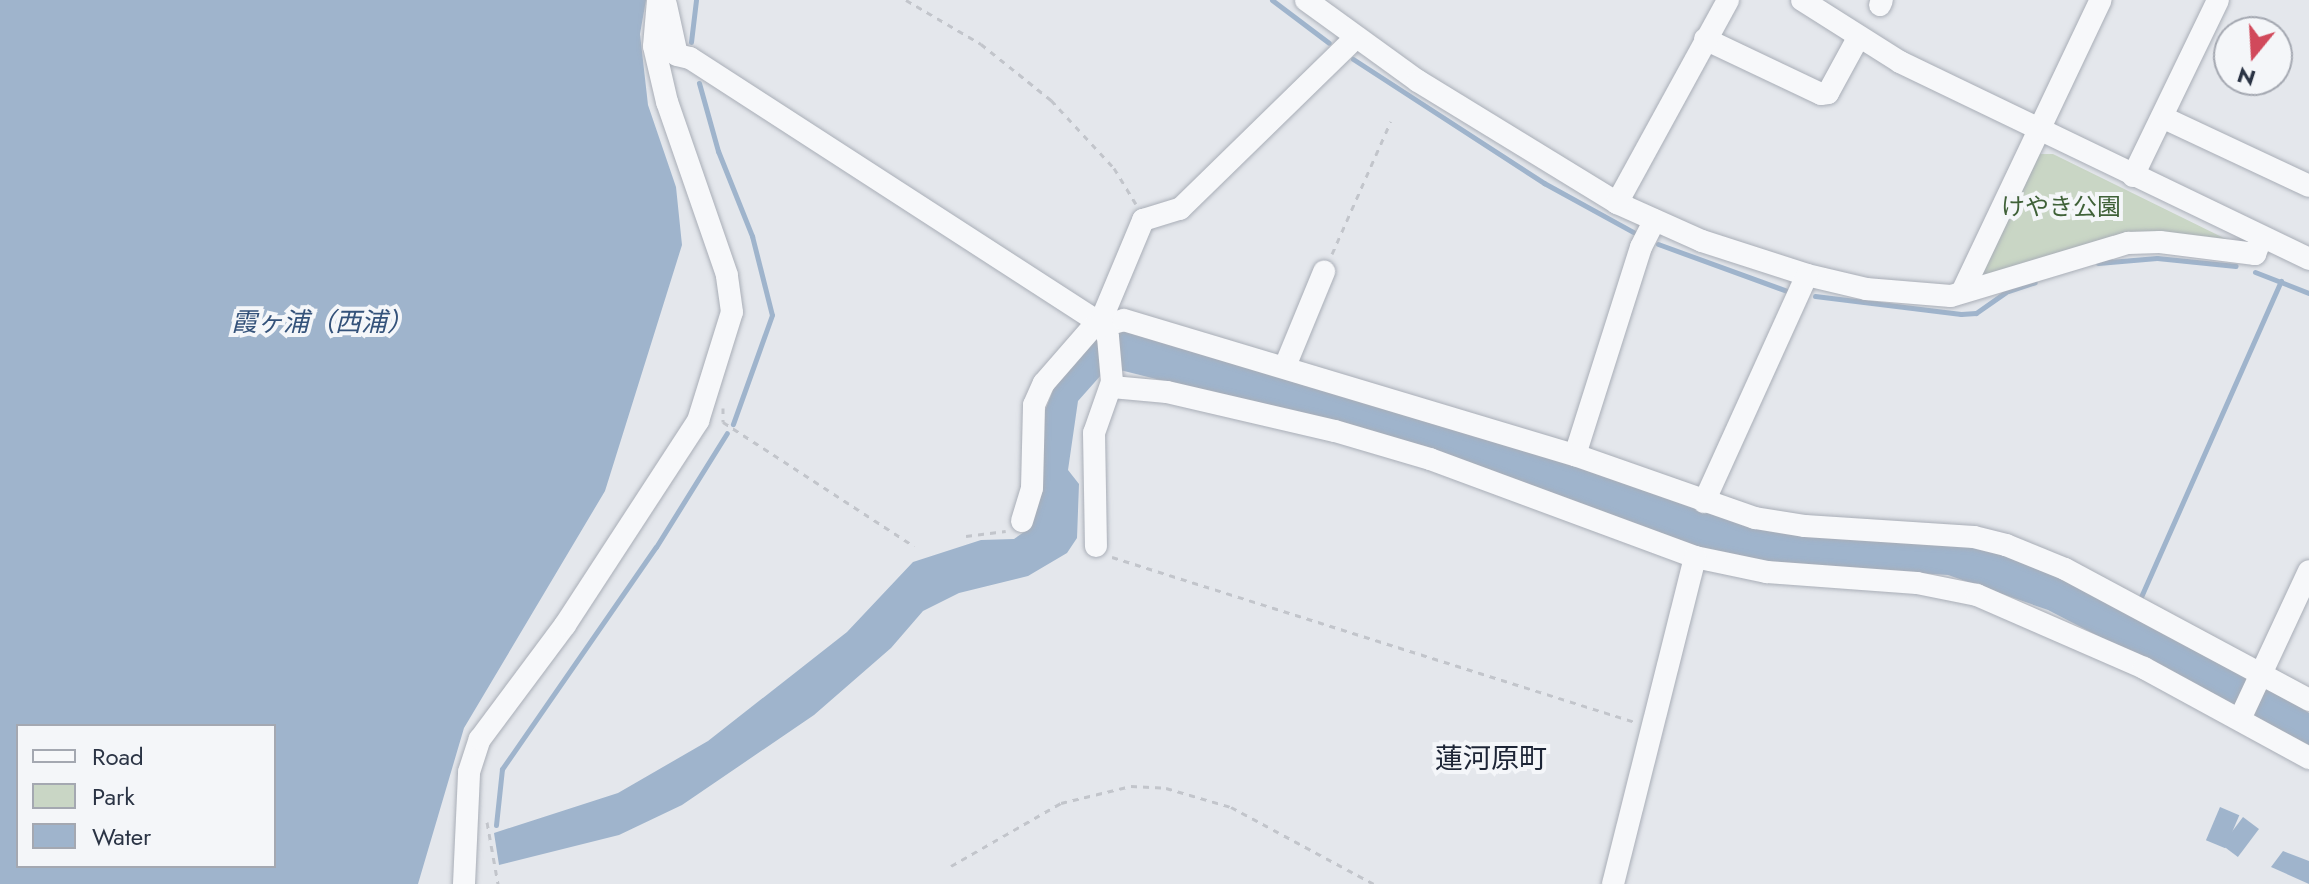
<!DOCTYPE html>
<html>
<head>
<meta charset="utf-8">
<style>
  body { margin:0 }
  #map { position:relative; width:2309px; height:884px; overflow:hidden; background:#e4e7ec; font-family:Jost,"Noto Sans JP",sans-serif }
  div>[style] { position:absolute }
  .green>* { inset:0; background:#c9d6c5 }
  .water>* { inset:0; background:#9fb4cc; transform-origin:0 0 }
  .stream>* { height:5px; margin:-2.5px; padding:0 2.5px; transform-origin:2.5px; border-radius:2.5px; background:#9fb4cc }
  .path>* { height:3px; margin-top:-1.5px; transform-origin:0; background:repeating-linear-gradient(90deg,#c2c5cb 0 6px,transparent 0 12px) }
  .roads { filter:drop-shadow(0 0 2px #a9aeb7) drop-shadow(0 0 2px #a9aeb7) }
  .minor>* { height:22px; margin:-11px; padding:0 11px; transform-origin:11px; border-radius:11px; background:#f7f8fa }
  span { translate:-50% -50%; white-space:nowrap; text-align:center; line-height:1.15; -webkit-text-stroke:8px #f4f6f9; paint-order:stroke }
  .park-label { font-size:24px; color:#3f6138 }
  .water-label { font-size:26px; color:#34527a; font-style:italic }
  .quarter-label { font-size:28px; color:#1d2536 }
  .legend { position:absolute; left:16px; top:724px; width:260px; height:144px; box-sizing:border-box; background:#f4f6f9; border:2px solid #a4a8b1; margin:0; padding:10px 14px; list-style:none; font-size:24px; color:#2b3445 }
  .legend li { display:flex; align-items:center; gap:16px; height:40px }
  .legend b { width:40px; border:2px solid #a4a8b1 }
  .north { position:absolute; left:2213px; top:16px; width:80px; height:80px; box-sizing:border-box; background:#f4f6f9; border:2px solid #a4a8b1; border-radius:50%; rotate:198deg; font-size:22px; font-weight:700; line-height:32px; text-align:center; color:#2b3445 }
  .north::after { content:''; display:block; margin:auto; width:28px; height:36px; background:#d1495b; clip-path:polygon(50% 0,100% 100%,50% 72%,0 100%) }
</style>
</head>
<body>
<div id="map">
  <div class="green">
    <div style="clip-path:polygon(2037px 154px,2053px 154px,2232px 242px,2143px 235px,1979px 277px)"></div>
  </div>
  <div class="water">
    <div style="clip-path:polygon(evenodd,0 0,646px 0,640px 34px,648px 105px,676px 187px,682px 245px,605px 491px,464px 728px,418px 884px,0 884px,0 0,18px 726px,274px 726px,274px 866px,18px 866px,18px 726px)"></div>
    <div style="clip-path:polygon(1119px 327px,1323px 382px,1716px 513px,1960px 542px,2037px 564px,2250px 675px,2309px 713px,2309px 745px,2048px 610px,1948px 575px,1789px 565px,1726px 555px,1663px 539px,1425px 446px,1120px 370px,1102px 374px,1078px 401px,1068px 470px,1079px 484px,1077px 538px,1067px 553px,1028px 576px,959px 593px,923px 611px,891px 648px,814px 715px,682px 805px,619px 835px,499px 865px,494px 833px,618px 793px,708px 741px,847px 632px,913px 562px,981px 540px,1014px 539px,1027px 530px,1042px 493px,1044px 413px,1056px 383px,1100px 334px)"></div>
    <div style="left:2220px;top:807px;width:21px;height:36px;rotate:23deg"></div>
    <div style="left:2243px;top:817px;width:20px;height:35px;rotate:37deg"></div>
    <div style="clip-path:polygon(2283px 851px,2309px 861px,2309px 884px,2271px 867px)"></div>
  </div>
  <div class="stream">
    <div style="left:1272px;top:0;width:71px;rotate:37deg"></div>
    <div style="left:691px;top:42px;width:42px;rotate:-83.2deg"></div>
    <div style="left:1353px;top:59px;width:228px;rotate:33deg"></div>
    <div style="left:1544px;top:183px;width:102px;rotate:28.8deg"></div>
    <div style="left:699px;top:83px;width:71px;rotate:74.4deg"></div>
    <div style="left:718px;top:151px;width:92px;rotate:68.2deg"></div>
    <div style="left:752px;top:236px;width:81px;rotate:75.8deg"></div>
    <div style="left:772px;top:315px;width:116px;rotate:109.7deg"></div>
    <div style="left:1658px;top:244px;width:137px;rotate:20deg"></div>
    <div style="left:2098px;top:263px;width:59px;rotate:-4.8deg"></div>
    <div style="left:2157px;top:258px;width:79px;rotate:5.8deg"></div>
    <div style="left:2255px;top:272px;width:58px;rotate:21.3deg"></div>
    <div style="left:1815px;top:296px;width:147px;rotate:7deg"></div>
    <div style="left:1961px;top:314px;width:15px;rotate:-4deg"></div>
    <div style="left:1976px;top:313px;width:39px;rotate:-35deg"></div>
    <div style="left:2008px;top:291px;width:28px;rotate:-18deg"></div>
    <div style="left:2140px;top:599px;width:348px;rotate:-66.1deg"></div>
    <div style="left:496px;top:825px;width:56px;rotate:-83.9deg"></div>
    <div style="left:502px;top:769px;width:270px;rotate:-55.3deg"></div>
    <div style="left:656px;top:547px;width:134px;rotate:-58.1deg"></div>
  </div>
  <div class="path">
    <div style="left:906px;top:0;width:87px;rotate:30.4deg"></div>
    <div style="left:981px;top:44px;width:90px;rotate:38.7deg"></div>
    <div style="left:1051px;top:100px;width:93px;rotate:47.2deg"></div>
    <div style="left:1114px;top:168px;width:42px;rotate:58.6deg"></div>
    <div style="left:1332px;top:254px;width:145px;rotate:-66.1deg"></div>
    <div style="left:723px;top:408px;width:14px;rotate:90deg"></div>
    <div style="left:723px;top:422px;width:228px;rotate:33deg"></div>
    <div style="left:966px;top:536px;width:40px;rotate:-7.1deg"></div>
    <div style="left:1112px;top:557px;width:548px;rotate:17.51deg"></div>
    <div style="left:487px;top:822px;width:63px;rotate:79.9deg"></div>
    <div style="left:951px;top:866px;width:127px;rotate:-29.8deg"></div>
    <div style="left:1061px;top:803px;width:72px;rotate:-13.7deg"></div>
    <div style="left:1131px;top:786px;width:35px;rotate:3deg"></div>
    <div style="left:1166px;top:788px;width:68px;rotate:16.3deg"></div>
    <div style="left:1231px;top:807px;width:162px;rotate:28.3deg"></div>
  </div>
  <div class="roads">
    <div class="minor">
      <div style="left:1306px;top:0;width:138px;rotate:35.9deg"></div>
      <div style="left:1418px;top:81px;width:233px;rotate:31.5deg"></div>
      <div style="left:1617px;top:203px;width:93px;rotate:24.1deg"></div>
      <div style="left:1702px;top:241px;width:110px;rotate:17.9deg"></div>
      <div style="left:1807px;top:275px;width:61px;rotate:13.3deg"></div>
      <div style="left:1866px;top:289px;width:85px;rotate:4.7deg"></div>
      <div style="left:1951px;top:296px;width:185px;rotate:-16.7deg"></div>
      <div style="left:2128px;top:243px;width:32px;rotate:-2deg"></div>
      <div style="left:2160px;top:242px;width:96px;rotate:7.2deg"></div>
      <div style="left:2255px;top:254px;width:18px;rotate:-68deg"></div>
      <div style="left:1802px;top:0;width:116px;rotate:32.3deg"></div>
      <div style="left:1900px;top:62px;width:454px;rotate:25.7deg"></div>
      <div style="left:666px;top:5px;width:51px;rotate:77.6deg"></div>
      <div style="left:677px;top:55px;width:13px;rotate:13deg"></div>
      <div style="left:690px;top:58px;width:488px;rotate:32.9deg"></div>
      <div style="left:1100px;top:323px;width:16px;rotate:60deg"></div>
      <div style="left:1108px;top:337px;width:45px;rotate:84.9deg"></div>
      <div style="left:1112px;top:382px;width:54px;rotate:109.4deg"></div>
      <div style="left:1094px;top:433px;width:113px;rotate:89deg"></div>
      <div style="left:1880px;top:5px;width:5px;rotate:-68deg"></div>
      <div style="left:1705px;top:39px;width:128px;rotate:25.4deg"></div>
      <div style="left:1821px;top:94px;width:7px;rotate:-8deg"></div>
      <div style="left:1828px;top:93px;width:63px;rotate:-61.4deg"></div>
      <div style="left:2162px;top:117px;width:162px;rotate:25.1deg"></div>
      <div style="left:2133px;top:176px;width:195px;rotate:-64.2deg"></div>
      <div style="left:1617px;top:203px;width:231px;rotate:-61.3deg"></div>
      <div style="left:1963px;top:290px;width:321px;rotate:-64.6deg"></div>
      <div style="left:1100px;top:323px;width:112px;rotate:-67.3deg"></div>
      <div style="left:1143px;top:220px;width:39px;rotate:-17deg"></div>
      <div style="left:1180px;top:209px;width:245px;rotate:-44.3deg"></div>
      <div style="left:1286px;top:364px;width:100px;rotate:-67.6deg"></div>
      <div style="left:1112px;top:387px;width:55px;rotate:5.2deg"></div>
      <div style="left:1167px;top:392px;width:172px;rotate:13.1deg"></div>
      <div style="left:1335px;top:431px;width:99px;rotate:16.4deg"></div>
      <div style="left:1430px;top:459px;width:283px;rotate:20.3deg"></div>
      <div style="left:1695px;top:557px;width:74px;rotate:11.8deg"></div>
      <div style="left:1767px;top:572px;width:150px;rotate:4.2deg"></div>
      <div style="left:1917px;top:583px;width:61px;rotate:11.3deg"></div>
      <div style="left:1977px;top:595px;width:182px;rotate:23.6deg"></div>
      <div style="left:2144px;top:668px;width:188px;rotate:28.6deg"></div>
      <div style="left:1575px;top:455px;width:218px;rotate:-72.4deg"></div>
      <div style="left:1641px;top:247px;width:30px;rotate:-63deg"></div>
      <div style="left:1704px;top:502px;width:249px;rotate:-65.6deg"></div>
      <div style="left:1022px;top:521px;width:34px;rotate:-73deg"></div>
      <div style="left:1032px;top:488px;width:83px;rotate:-88.6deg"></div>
      <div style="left:1034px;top:405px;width:24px;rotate:-66deg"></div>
      <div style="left:1044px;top:383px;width:72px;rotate:-49deg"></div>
      <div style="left:1091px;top:329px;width:34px;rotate:-15deg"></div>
      <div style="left:1124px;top:320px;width:471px;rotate:16.7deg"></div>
      <div style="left:1575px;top:455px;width:191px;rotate:19.3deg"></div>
      <div style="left:1755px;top:518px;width:51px;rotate:9.1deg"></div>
      <div style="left:1805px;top:526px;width:169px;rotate:3.7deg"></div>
      <div style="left:1974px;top:537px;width:33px;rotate:14deg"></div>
      <div style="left:2006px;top:545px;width:64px;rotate:22.1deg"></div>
      <div style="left:2065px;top:569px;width:277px;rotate:28.2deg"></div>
      <div style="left:2240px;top:719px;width:163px;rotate:-65deg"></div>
      <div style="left:464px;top:884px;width:112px;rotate:-87.4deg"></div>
      <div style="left:469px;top:772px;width:35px;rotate:-72deg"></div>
      <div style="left:480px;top:739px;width:142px;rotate:-53.3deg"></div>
      <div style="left:565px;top:625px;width:244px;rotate:-56.9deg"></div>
      <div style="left:698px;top:421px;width:114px;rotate:-72.7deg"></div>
      <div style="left:732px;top:312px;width:37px;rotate:-98deg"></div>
      <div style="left:727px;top:275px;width:183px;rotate:-109.1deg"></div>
      <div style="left:667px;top:102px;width:57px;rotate:-103.1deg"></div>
      <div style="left:654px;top:46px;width:46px;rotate:-85deg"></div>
      <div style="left:1613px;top:884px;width:337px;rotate:-75.9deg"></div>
    </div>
  </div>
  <div class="park-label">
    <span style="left:2061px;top:207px">けやき公園</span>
  </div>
  <div class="water-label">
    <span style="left:322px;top:323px">霞ヶ浦（西浦）</span>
  </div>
  <div class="quarter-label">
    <span style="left:1491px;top:759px">蓮河原町</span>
  </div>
  <ul class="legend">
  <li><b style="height:10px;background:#f7f8fa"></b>Road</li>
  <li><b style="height:22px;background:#c9d6c5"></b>Park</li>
  <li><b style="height:22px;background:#9fb4cc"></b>Water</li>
  </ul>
  <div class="north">N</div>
</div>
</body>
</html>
